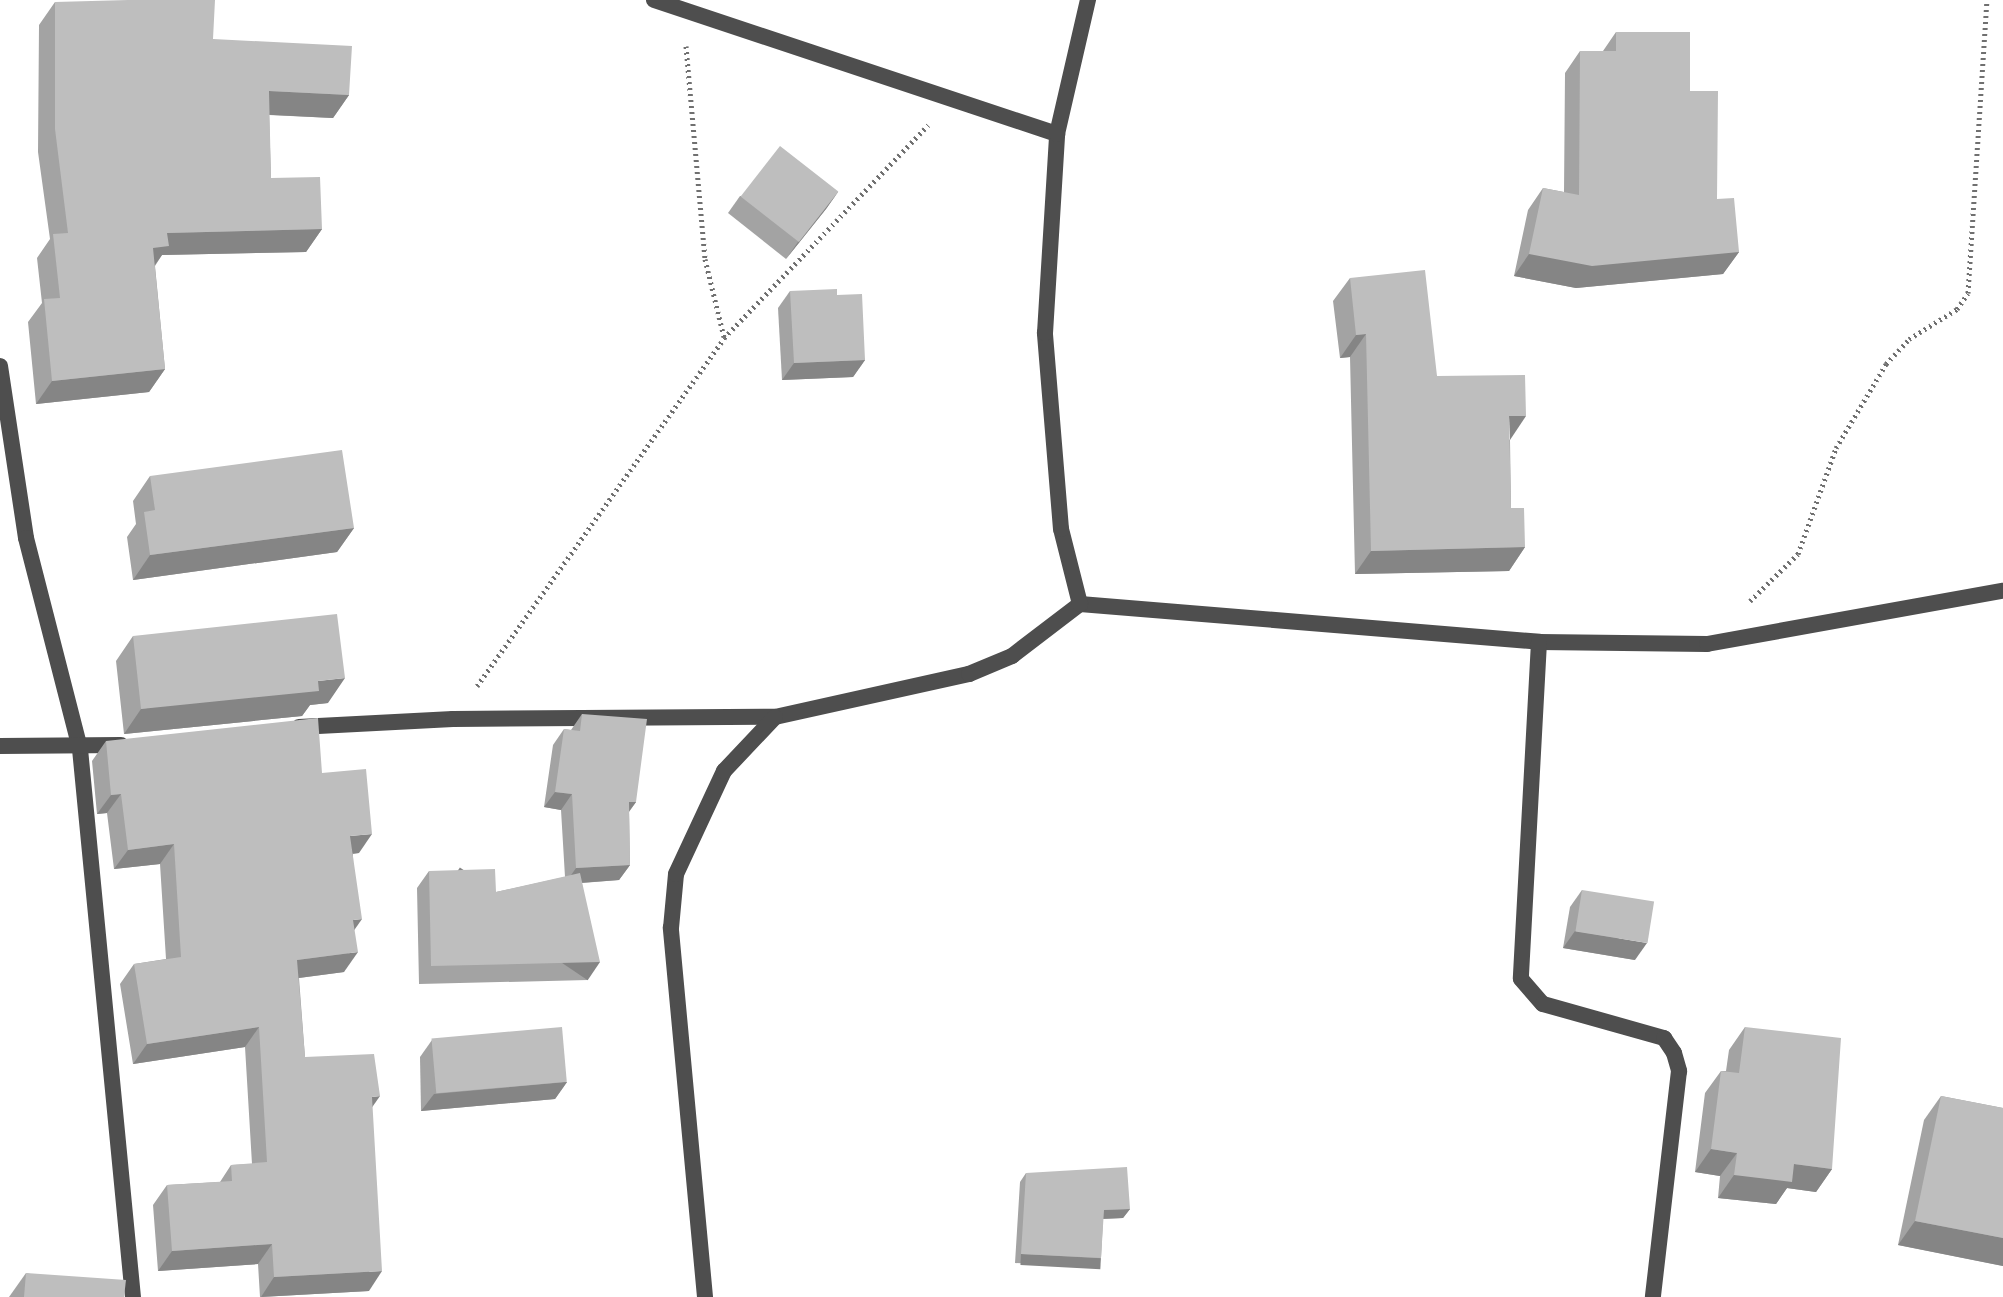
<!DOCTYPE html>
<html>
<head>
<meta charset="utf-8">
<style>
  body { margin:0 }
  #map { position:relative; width:2003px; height:1297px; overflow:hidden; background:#fff; font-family:Karla,sans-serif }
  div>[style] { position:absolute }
  .path>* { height:5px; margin-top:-2.5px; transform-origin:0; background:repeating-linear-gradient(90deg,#707070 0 2px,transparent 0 6px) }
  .minor>* { height:16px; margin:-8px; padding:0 8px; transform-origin:8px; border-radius:8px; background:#4e4e4e }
  .wall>* { inset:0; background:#a3a3a3 }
  .shaded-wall>* { inset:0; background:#858585; transform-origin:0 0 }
  .building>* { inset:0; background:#bebebe; transform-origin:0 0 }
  span { translate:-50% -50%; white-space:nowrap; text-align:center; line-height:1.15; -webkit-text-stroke:7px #fff; paint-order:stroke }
</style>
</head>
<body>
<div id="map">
  <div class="path">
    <div style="left:686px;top:46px;width:214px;rotate:84.9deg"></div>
    <div style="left:705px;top:259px;width:80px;rotate:76.3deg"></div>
    <div style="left:1750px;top:601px;width:67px;rotate:-44.4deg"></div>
    <div style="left:1798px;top:554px;width:113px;rotate:-70.3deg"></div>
    <div style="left:1836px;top:448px;width:98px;rotate:-59.2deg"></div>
    <div style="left:1886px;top:364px;width:34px;rotate:-47deg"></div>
    <div style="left:1909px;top:339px;width:57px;rotate:-32deg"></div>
    <div style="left:1957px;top:309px;width:19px;rotate:-55deg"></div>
    <div style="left:1968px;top:293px;width:294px;rotate:-86.3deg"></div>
    <div style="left:477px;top:686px;width:427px;rotate:-54.6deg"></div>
    <div style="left:724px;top:338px;width:295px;rotate:-46.2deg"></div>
  </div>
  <div class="minor">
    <div style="left:654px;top:0;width:425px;rotate:18.4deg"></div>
    <div style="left:0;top:366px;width:174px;rotate:81.4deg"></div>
    <div style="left:26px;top:538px;width:218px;rotate:75.6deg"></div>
    <div style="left:80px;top:749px;width:551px;rotate:84.48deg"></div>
    <div style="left:1080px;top:604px;width:461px;rotate:4.7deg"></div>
    <div style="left:1539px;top:642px;width:168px;rotate:0.7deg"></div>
    <div style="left:1707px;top:644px;width:301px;rotate:-10.2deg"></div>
    <div style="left:1539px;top:642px;width:337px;rotate:93.1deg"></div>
    <div style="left:1521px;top:979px;width:33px;rotate:49deg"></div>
    <div style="left:1543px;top:1004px;width:126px;rotate:15.7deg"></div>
    <div style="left:1664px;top:1038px;width:18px;rotate:56deg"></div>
    <div style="left:1674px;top:1053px;width:19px;rotate:74deg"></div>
    <div style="left:1679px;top:1071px;width:227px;rotate:96.6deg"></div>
    <div style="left:299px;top:727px;width:154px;rotate:-3deg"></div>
    <div style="left:453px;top:719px;width:322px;rotate:-0.4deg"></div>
    <div style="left:775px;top:717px;width:199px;rotate:-12.5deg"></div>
    <div style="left:969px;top:674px;width:47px;rotate:-22.7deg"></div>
    <div style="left:1012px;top:656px;width:86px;rotate:-37.4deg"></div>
    <div style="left:1080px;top:604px;width:77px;rotate:-104.2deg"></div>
    <div style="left:1061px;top:529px;width:197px;rotate:-94.7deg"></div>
    <div style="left:1045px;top:333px;width:199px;rotate:-86.5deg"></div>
    <div style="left:1057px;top:134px;width:138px;rotate:-77deg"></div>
    <div style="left:0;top:746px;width:121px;rotate:-0.5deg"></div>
    <div style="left:705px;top:1297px;width:371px;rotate:-95.3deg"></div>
    <div style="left:671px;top:928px;width:54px;rotate:-84.7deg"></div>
    <div style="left:676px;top:874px;width:114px;rotate:-65deg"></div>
    <div style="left:724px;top:771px;width:74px;rotate:-46.6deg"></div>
  </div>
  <div class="wall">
    <div style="clip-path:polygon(55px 2px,213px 39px,349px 95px,333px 118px,269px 115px,271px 178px,322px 229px,306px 252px,162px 255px,155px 266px,165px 369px,149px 392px,36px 404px,28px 322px,42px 303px,37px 258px,50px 239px,38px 152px,39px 25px)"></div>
    <div style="clip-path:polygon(1616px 32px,1690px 91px,1717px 199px,1739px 252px,1723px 274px,1576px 288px,1514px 276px,1528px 210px,1543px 188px,1564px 192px,1565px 73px,1580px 51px,1603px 51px)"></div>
    <div style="clip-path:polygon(838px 192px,826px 209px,786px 259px,728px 213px,740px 196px)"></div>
    <div style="clip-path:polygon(1350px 278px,1437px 376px,1510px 440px,1511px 508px,1525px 547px,1509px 571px,1355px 574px,1350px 357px,1340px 358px,1333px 301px)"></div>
    <div style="clip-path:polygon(790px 291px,837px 295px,865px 360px,853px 377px,782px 380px,778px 308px)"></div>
    <div style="clip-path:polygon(150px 476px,354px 528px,337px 552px,133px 580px,127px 537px,136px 524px,133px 501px)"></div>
    <div style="clip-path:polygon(133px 636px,328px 703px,310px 705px,302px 716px,124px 734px,116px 661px)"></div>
    <div style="clip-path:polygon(582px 714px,636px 802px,629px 812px,630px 865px,619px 880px,582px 883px,588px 980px,419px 984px,417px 888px,429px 871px,496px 892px,565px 877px,561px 810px,544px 807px,553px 745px,564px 729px,571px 730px)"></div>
    <div style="clip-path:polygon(106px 741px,322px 773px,359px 853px,353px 854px,354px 931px,344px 972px,299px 978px,305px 1057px,372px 1108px,369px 1291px,260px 1297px,258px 1264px,158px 1271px,153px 1205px,167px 1185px,220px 1182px,231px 1165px,252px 1164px,245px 1047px,133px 1064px,120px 984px,134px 964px,166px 959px,160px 864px,114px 869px,107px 813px,97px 814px,92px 761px)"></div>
    <div style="clip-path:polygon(1582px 890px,1635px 960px,1563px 948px,1570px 907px)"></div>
    <div style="clip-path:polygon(1745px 1027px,1832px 1169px,1816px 1192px,1787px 1188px,1776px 1204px,1718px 1198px,1720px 1176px,1695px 1172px,1705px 1093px,1721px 1071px,1726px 1071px,1729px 1050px)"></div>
    <div style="clip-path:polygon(432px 1040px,567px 1082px,555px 1099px,421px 1111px,420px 1057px)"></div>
    <div style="clip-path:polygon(1941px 1096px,2003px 1108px,2003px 1266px,1898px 1245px,1924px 1120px)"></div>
    <div style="clip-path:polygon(1026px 1173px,1130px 1209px,1123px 1218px,1103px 1219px,1101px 1258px,1095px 1267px,1015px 1263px,1020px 1182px)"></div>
    <div style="clip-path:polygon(26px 1273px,124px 1297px,9px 1297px)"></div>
  </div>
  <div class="shaded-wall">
    <div style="clip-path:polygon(269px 91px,349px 95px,333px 118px,253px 114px)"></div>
    <div style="clip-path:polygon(838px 192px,826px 209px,786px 259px,798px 242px)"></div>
    <div style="clip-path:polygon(322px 229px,306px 252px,162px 255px,152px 269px,153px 248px,167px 233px)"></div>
    <div style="clip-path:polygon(1739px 252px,1723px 274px,1576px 288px,1514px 276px,1529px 254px)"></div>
    <div style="clip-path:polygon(1366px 334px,1350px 357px,1340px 358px,1356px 335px)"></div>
    <div style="clip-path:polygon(865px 360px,853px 377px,782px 380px,794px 363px)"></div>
    <div style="clip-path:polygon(165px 369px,149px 392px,36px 404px,52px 381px)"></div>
    <div style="clip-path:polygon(1509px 416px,1526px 416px,1510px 440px)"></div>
    <div style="clip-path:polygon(354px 528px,337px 552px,133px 580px,150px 555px)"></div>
    <div style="clip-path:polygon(1525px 547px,1509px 571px,1355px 574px,1371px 551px)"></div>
    <div style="clip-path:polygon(345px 678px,328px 703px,310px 705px,302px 716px,124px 734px,141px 709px,318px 681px)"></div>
    <div style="clip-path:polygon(555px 792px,572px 794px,561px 810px,544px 807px)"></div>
    <div style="clip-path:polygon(121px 794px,107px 813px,97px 814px,111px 795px)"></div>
    <div style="clip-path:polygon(629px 802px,636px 802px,624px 818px)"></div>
    <div style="clip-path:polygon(372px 834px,359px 853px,336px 855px,350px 836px)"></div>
    <div style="clip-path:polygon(174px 844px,160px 864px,114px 869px,128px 850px)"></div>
    <div style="clip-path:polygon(630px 865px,619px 880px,565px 884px,576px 868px)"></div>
    <div style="clip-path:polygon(362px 919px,348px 939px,353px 920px)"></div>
    <div style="clip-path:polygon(1575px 931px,1647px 943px,1635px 960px,1563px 948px)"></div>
    <div style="clip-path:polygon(358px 952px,344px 972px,283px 980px,297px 960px)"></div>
    <div style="left:600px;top:962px;width:22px;height:169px;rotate:124deg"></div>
    <div style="clip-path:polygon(259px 1027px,245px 1047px,133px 1064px,147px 1044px)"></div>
    <div style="clip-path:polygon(567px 1082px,555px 1099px,421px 1111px,434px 1094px)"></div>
    <div style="clip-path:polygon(380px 1096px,366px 1116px,372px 1097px)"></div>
    <div style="clip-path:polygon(1711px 1149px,1737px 1153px,1720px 1176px,1695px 1172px)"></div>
    <div style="clip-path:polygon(1794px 1164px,1832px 1169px,1816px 1192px,1787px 1188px,1776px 1204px,1718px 1198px,1734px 1175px)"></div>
    <div style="clip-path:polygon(1130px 1209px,1123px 1218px,1098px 1219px,1104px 1210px)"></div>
    <div style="clip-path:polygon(1915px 1221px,2003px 1238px,2003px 1266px,1898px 1245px)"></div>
    <div style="clip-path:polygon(272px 1244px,258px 1264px,158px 1271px,172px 1251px)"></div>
    <div style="left:1021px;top:1254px;width:80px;height:11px;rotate:3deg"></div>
    <div style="clip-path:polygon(382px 1271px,369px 1291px,261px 1297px,274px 1277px)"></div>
  </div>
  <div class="building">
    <div style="clip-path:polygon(128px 0,215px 0,213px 39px,352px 46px,349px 95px,269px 91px,271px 178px,320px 177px,322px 229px,167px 233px,169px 246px,153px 248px,165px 369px,52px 381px,44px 299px,60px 298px,53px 234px,68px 233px,55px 129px,55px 2px)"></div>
    <div style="clip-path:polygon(1616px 32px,1690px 32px,1690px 91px,1718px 91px,1717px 199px,1734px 198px,1739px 252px,1592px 266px,1529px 254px,1543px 188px,1579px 195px,1580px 51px,1616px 51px)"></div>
    <div style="left:780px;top:146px;width:74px;height:64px;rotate:38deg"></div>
    <div style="clip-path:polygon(1425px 270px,1437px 376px,1525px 375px,1526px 416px,1509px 416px,1511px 508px,1524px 508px,1525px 547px,1371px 551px,1366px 334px,1356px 335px,1350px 278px)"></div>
    <div style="clip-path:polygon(837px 289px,837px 295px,862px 294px,865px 360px,794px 363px,790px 291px)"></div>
    <div style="clip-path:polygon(342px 450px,354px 528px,150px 555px,144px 512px,155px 510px,150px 476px)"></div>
    <div style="clip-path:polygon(337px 614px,345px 678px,318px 681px,319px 691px,141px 709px,133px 636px)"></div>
    <div style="clip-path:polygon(582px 714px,647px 719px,636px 802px,629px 802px,630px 865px,576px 868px,572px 794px,555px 792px,564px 729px,580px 731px)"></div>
    <div style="clip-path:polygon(318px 718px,322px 773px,366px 769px,372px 834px,350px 836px,362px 919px,353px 920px,358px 952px,297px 960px,305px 1057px,374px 1054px,380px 1096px,372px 1097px,382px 1271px,274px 1277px,272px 1244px,172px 1251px,167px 1185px,232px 1181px,231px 1165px,267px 1162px,259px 1027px,147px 1044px,134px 964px,181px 957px,174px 844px,128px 850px,121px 794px,111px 795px,106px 741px)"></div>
    <div style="clip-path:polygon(495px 869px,496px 892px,580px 873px,600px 962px,431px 966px,429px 871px)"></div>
    <div style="left:1582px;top:890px;width:73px;height:42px;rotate:9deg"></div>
    <div style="left:562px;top:1027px;width:55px;height:131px;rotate:85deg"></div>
    <div style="clip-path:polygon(1745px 1027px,1841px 1038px,1832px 1169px,1794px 1164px,1792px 1182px,1734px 1175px,1737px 1153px,1711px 1149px,1721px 1071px,1739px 1073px)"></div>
    <div style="clip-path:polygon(1941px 1096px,2003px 1108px,2003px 1238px,1915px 1221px)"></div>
    <div style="clip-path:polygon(1127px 1167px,1130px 1209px,1104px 1210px,1101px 1258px,1021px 1254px,1026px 1173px)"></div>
    <div style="clip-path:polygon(26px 1273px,126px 1280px,124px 1297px,24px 1297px)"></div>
  </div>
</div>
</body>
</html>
